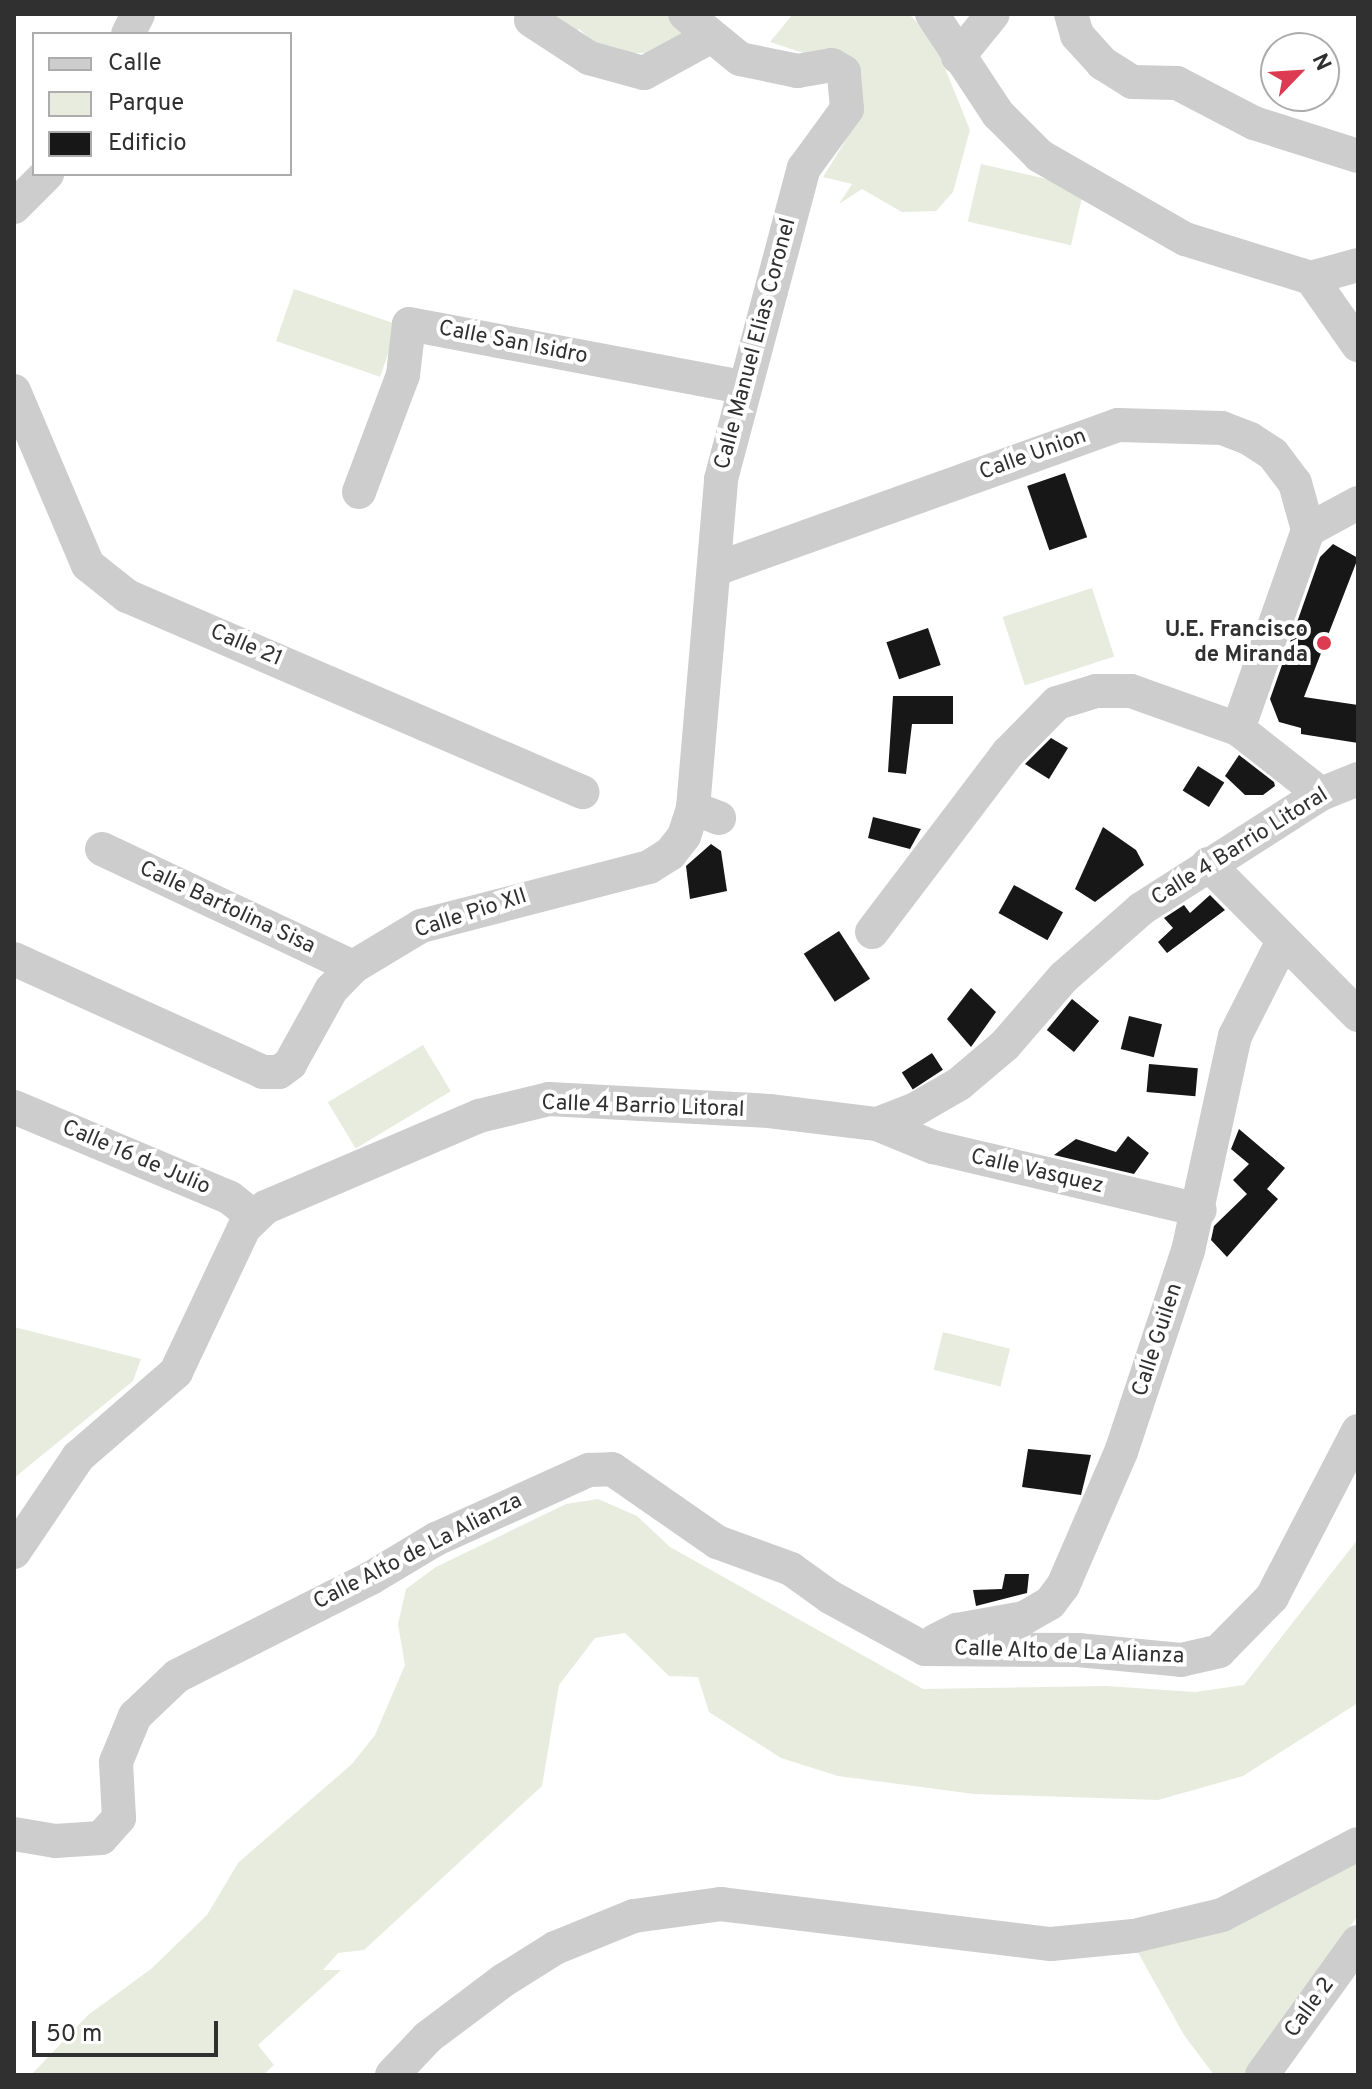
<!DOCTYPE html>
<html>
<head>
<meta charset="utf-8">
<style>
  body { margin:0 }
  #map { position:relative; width:1372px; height:2089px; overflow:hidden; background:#fff; font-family:Overpass,sans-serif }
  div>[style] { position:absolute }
  .green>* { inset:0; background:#e7ecde; transform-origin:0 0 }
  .building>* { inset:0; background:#171717; transform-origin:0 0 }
  .minor>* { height:34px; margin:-17px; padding:0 17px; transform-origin:17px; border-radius:17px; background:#cdcdcd }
  .dots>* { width:22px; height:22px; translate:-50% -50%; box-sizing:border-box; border:4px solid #fff; border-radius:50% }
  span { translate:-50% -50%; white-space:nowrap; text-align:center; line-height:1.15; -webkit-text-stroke:8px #fff; paint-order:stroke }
  .street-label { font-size:22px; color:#303030 }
  .poi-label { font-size:22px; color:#303030; font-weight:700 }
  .right { translate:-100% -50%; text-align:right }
  .frame { position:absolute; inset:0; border:16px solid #303030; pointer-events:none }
  .legend { position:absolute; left:32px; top:32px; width:260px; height:144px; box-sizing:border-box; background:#fff; border:2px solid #acacac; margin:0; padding:10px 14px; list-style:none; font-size:24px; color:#303030 }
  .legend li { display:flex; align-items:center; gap:16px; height:40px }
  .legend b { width:40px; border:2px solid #acacac }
  .north { position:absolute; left:1260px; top:32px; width:80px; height:80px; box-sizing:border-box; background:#fff; border:2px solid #acacac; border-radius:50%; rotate:65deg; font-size:22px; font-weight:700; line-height:32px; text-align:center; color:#303030 }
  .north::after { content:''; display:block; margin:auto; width:28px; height:36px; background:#dd3b52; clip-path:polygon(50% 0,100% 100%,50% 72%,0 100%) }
  .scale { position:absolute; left:32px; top:2021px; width:186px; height:36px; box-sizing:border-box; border:4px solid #303030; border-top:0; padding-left:10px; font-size:24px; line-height:28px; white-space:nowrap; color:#303030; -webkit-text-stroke:6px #fff; paint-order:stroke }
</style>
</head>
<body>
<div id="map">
  <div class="green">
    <div style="clip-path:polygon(542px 14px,674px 14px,693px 30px,648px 53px,625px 53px,594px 43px,579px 29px,570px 36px)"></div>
    <div style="clip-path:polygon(793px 14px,909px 14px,934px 41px,970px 130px,953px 192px,936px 211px,902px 212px,862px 189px,839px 204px,852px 184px,823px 177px,847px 138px,863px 98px,816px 57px,770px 42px)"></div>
    <div style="left:981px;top:164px;width:106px;height:59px;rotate:13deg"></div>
    <div style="left:294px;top:289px;width:110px;height:55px;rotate:19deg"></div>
    <div style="left:1092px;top:588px;width:72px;height:94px;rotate:72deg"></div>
    <div style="left:423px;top:1045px;width:54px;height:111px;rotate:59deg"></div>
    <div style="clip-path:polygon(14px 1327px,141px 1359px,133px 1381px,14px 1478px)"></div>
    <div style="left:943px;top:1332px;width:69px;height:39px;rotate:14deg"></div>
    <div style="clip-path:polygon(598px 1499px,637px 1516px,670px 1547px,923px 1689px,1106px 1686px,1195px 1692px,1244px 1685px,1358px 1539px,1358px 1703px,1243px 1776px,1158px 1800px,974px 1794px,838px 1776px,781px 1758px,709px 1712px,698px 1677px,669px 1676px,625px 1633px,595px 1638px,559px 1685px,542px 1786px,364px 1950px,338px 1953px,323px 1970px,341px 1970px,258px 2045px,274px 2065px,263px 2075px,31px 2075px,88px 2015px,151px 1969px,207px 1915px,238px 1863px,352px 1764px,375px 1735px,405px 1665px,398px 1624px,406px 1589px,436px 1567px,566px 1504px)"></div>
    <div style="clip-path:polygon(1358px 1857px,1358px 1915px,1256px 2068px,1248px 2075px,1214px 2075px,1184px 2035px,1136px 1949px)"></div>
  </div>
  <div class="building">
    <div style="left:1065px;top:473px;width:68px;height:40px;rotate:71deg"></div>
    <div style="clip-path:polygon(1333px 544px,1358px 558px,1304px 697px,1358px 705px,1358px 743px,1301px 734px,1301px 728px,1279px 722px,1270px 699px,1320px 557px)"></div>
    <div style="left:928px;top:628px;width:39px;height:44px;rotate:71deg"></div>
    <div style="clip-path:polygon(893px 696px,953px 696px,953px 724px,912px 724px,906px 774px,888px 772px)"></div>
    <div style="clip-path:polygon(1051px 738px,1068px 748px,1049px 779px,1025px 764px)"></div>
    <div style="clip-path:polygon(1239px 755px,1274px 782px,1275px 786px,1263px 795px,1245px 795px,1225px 776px)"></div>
    <div style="left:1198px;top:766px;width:31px;height:29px;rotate:32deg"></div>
    <div style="clip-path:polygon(873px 817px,921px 829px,910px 849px,868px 838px)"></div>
    <div style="clip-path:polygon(1103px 827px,1136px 850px,1144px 865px,1095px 902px,1075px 889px)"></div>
    <div style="clip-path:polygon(711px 844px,721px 851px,727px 891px,690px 899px,686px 866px)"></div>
    <div style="left:1014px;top:885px;width:56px;height:32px;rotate:29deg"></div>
    <div style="clip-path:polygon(1210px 895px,1225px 910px,1167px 953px,1158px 942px,1173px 928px,1164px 918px,1184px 905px,1190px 913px)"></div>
    <div style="left:839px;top:931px;width:57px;height:42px;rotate:57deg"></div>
    <div style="clip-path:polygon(971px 988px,996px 1012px,971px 1047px,947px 1019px)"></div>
    <div style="left:1072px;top:999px;width:35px;height:40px;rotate:39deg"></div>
    <div style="left:1129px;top:1016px;width:34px;height:34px;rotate:14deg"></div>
    <div style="left:932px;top:1053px;width:20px;height:36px;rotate:57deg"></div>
    <div style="left:1149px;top:1064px;width:49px;height:28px;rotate:5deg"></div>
    <div style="clip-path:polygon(1239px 1129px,1285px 1168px,1267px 1189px,1278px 1199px,1227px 1257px,1211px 1240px,1214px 1226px,1247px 1194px,1233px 1180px,1249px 1164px,1231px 1149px)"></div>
    <div style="clip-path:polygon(1128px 1136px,1149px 1153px,1134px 1174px,1054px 1155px,1076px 1139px,1116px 1152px)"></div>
    <div style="clip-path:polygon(1028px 1449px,1091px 1455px,1081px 1495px,1022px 1487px)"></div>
    <div style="clip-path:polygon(1005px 1574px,1029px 1574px,1027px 1593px,976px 1606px,973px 1590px,1002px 1589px)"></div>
  </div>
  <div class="minor">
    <div style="left:932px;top:14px;width:120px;rotate:56.6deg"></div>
    <div style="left:998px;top:114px;width:59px;rotate:45deg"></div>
    <div style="left:1040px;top:156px;width:167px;rotate:29.8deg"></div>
    <div style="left:1185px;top:239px;width:132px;rotate:17.2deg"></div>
    <div style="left:1311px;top:278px;width:49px;rotate:-15.5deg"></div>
    <div style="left:1071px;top:14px;width:22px;rotate:74deg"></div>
    <div style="left:1077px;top:35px;width:38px;rotate:48deg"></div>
    <div style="left:1102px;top:63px;width:36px;rotate:32deg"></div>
    <div style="left:1132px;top:82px;width:45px;rotate:1.3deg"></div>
    <div style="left:1177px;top:83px;width:87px;rotate:27.5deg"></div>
    <div style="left:1254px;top:123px;width:109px;rotate:17.6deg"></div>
    <div style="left:531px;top:20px;width:69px;rotate:33.2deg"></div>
    <div style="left:589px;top:58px;width:57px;rotate:15.3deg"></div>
    <div style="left:644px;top:73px;width:77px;rotate:-28.6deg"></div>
    <div style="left:128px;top:34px;width:22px;rotate:-63deg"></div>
    <div style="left:958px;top:57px;width:55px;rotate:-50.9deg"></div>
    <div style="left:14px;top:207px;width:47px;rotate:-45deg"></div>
    <div style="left:1311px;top:278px;width:82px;rotate:55deg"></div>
    <div style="left:14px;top:391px;width:189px;rotate:67deg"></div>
    <div style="left:88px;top:565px;width:50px;rotate:38.5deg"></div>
    <div style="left:127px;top:596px;width:496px;rotate:23.3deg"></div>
    <div style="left:359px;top:492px;width:125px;rotate:-69.4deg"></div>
    <div style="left:403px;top:375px;width:51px;rotate:-83.3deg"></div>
    <div style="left:409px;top:324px;width:339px;rotate:10.7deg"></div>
    <div style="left:716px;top:569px;width:427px;rotate:-19.7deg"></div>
    <div style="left:1118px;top:425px;width:104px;rotate:1.7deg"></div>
    <div style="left:1222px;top:428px;width:30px;rotate:21deg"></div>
    <div style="left:1250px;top:439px;width:27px;rotate:33deg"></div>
    <div style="left:1273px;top:454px;width:36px;rotate:53deg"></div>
    <div style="left:1295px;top:483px;width:49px;rotate:74.5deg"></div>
    <div style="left:1238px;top:729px;width:211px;rotate:-70.6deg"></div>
    <div style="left:1308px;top:530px;width:57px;rotate:-28.4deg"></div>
    <div style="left:693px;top:808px;width:28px;rotate:21deg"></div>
    <div style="left:102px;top:849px;width:277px;rotate:25.2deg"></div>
    <div style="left:1208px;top:864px;width:213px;rotate:45.2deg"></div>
    <div style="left:872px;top:932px;width:225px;rotate:-52.8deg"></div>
    <div style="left:1008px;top:753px;width:70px;rotate:-45.6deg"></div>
    <div style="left:1057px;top:703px;width:41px;rotate:-17.1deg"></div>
    <div style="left:1096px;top:691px;width:35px"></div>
    <div style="left:1131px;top:691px;width:114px;rotate:19.6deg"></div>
    <div style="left:1238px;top:729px;width:105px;rotate:38.1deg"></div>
    <div style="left:14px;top:959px;width:273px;rotate:24.4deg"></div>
    <div style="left:263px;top:1072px;width:16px"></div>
    <div style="left:279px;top:1072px;width:14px;rotate:-36deg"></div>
    <div style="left:290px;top:1064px;width:85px;rotate:-61deg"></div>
    <div style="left:331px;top:990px;width:32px;rotate:-46deg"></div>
    <div style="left:353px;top:967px;width:79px;rotate:-31.1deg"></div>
    <div style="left:421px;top:926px;width:236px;rotate:-14.5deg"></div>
    <div style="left:649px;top:867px;width:25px;rotate:-32deg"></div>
    <div style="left:670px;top:854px;width:23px;rotate:-52deg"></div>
    <div style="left:684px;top:836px;width:29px;rotate:-72deg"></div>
    <div style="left:693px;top:808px;width:330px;rotate:-85.1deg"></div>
    <div style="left:721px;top:479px;width:322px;rotate:-75.1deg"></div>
    <div style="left:804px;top:168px;width:73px;rotate:-53.9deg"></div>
    <div style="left:847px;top:109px;width:37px;rotate:-95deg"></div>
    <div style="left:844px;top:72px;width:14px;rotate:-150deg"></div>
    <div style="left:832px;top:65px;width:35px;rotate:170deg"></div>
    <div style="left:798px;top:71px;width:59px;rotate:-168.3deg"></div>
    <div style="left:740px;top:59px;width:71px;rotate:-140.7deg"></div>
    <div style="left:14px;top:1107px;width:234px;rotate:22.8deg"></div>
    <div style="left:230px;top:1198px;width:29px;rotate:38deg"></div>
    <div style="left:877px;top:1124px;width:61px;rotate:22.3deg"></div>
    <div style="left:933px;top:1147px;width:274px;rotate:13.3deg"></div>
    <div style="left:14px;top:1552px;width:115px;rotate:-56deg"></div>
    <div style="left:78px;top:1457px;width:130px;rotate:-40.9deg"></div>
    <div style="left:176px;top:1372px;width:159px;rotate:-64.7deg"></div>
    <div style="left:244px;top:1228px;width:30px;rotate:-44deg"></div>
    <div style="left:266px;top:1207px;width:232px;rotate:-23.1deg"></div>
    <div style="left:479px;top:1116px;width:72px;rotate:-13.7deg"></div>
    <div style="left:549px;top:1099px;width:220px;rotate:3.1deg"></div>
    <div style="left:769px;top:1111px;width:109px;rotate:6.9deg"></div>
    <div style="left:877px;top:1124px;width:40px;rotate:-21deg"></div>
    <div style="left:914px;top:1110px;width:52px;rotate:-30deg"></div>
    <div style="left:959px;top:1084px;width:60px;rotate:-40.3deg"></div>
    <div style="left:1005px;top:1045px;width:90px;rotate:-49.1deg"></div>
    <div style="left:1064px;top:977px;width:103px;rotate:-41.4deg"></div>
    <div style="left:1141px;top:909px;width:214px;rotate:-32.6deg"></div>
    <div style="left:1321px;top:794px;width:40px;rotate:-22deg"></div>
    <div style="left:935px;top:1641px;width:25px;rotate:-27deg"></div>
    <div style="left:957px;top:1630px;width:68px;rotate:-10.2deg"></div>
    <div style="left:1024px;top:1618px;width:30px;rotate:-30deg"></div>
    <div style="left:1050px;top:1603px;width:21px;rotate:-53deg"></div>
    <div style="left:1063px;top:1586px;width:146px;rotate:-66.6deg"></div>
    <div style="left:1121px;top:1452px;width:212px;rotate:-71.6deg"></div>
    <div style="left:1188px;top:1251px;width:220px;rotate:-77.7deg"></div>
    <div style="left:1235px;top:1036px;width:106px;rotate:-63.2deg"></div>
    <div style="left:14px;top:1834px;width:42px;rotate:9.7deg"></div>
    <div style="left:55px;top:1841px;width:46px;rotate:-3.7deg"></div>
    <div style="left:101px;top:1838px;width:27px;rotate:-48deg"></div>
    <div style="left:119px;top:1818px;width:56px;rotate:-93.1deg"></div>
    <div style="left:116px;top:1762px;width:50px;rotate:-67.6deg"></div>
    <div style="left:135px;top:1716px;width:58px;rotate:-43.6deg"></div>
    <div style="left:177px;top:1676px;width:217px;rotate:-26.8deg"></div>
    <div style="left:371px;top:1578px;width:76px;rotate:-31deg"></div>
    <div style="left:436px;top:1539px;width:168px;rotate:-24.3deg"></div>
    <div style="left:589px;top:1470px;width:23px;rotate:-2deg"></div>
    <div style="left:612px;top:1469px;width:128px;rotate:34.8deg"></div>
    <div style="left:717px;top:1542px;width:79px;rotate:20deg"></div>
    <div style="left:791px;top:1569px;width:48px;rotate:35.7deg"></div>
    <div style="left:830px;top:1597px;width:108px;rotate:28.7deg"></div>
    <div style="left:925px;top:1649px;width:153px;rotate:0.4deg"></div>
    <div style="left:1078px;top:1650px;width:103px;rotate:5.5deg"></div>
    <div style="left:1181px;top:1660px;width:39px;rotate:-13deg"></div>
    <div style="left:1219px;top:1651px;width:76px;rotate:-45.5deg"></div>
    <div style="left:1272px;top:1597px;width:187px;rotate:-62.6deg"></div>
    <div style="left:392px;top:2075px;width:52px;rotate:-46.5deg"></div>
    <div style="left:428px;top:2037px;width:95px;rotate:-36.9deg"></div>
    <div style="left:504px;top:1980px;width:60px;rotate:-32.1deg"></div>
    <div style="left:555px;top:1948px;width:85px;rotate:-22.1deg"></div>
    <div style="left:634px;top:1916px;width:87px;rotate:-7.9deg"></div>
    <div style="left:720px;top:1904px;width:333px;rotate:6.9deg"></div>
    <div style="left:1051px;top:1944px;width:83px;rotate:-5.5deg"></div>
    <div style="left:1134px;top:1936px;width:90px;rotate:-13.4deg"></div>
    <div style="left:1222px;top:1915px;width:153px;rotate:-27.6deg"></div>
    <div style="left:1262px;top:2075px;width:164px;rotate:-54.2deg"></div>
  </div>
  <div class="dots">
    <div style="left:1324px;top:643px;background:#dd3b52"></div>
  </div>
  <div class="street-label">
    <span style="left:513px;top:343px;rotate:11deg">Calle San Isidro</span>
    <span style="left:756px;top:344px;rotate:-75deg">Calle Manuel Elias Coronel</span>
    <span style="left:1033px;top:455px;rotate:-20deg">Calle Union</span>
    <span style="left:246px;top:646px;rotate:23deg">Calle 21</span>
    <span style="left:1240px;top:847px;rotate:-32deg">Calle 4 Barrio Litoral</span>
    <span style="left:227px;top:908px;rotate:25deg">Calle Bartolina Sisa</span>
    <span style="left:471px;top:914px;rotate:-18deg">Calle Pio XII</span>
    <span style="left:643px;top:1107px;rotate:2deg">Calle 4 Barrio Litoral</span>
    <span style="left:136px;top:1158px;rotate:23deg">Calle 16 de Julio</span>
    <span style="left:1037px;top:1172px;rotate:13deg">Calle Vasquez</span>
    <span style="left:1158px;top:1340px;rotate:-72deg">Calle Guilen</span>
    <span style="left:418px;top:1552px;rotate:-27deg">Calle Alto de La Alianza</span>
    <span style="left:1069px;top:1653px;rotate:2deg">Calle Alto de La Alianza</span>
    <span style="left:1310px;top:2008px;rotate:-54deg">Calle 2</span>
  </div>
  <div class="poi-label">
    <span class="right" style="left:1308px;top:643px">U.E. Francisco<br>de Miranda</span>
  </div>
  <div class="frame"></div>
  <ul class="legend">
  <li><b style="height:10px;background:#cdcdcd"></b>Calle</li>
  <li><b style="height:22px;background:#e7ecde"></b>Parque</li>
  <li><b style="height:22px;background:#171717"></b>Edificio</li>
  </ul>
  <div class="north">N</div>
  <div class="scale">50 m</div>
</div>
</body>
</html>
